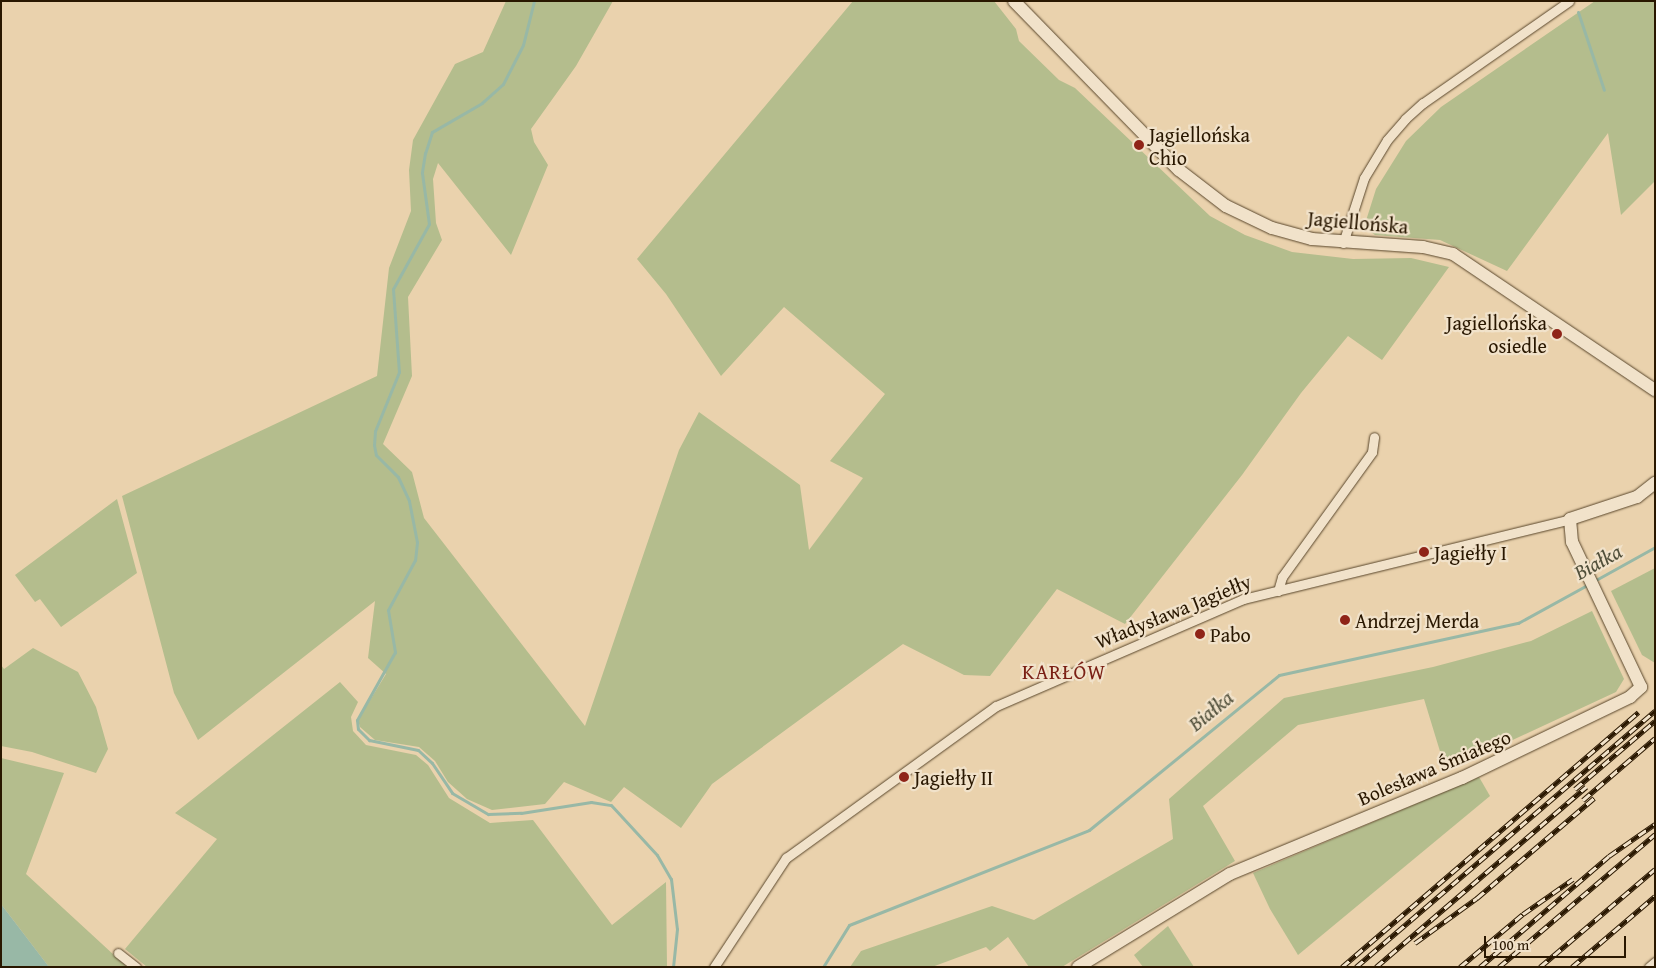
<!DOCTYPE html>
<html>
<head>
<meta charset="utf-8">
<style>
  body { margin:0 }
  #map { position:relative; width:1656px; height:968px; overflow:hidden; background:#ead2ad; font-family:"Gentium Book Plus",serif }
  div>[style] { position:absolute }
  .green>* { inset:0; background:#b4bd8d }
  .water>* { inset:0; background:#98b8a6 }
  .stream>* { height:3px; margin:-1.5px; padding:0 1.5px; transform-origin:1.5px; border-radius:1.5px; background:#98b8a6 }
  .roads { filter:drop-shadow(0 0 1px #59462b) drop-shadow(0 0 1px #59462b) }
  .street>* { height:9px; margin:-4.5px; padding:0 4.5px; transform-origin:4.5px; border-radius:4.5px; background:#f1e2ca }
  .secondary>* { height:12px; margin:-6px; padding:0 6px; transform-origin:6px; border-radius:6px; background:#f1e2ca }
  .rail>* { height:5px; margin-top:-2.5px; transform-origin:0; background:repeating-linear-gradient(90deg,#f1e2ca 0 9px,#291700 0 18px); box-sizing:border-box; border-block:1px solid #291700 }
  .dots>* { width:14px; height:14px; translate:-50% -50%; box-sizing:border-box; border:2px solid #f1e2ca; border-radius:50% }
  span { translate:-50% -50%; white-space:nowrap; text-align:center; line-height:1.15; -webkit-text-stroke:4.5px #f1e2ca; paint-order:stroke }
  .poi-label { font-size:20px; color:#291700 }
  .left { translate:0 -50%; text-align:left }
  .right { translate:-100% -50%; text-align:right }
  .street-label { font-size:20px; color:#291700 }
  .water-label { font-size:21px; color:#504f3a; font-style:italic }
  .neighbourhood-label { font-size:21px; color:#7a1f14; letter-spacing:1px }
  .frame { position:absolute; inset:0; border:2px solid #291700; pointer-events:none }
  .scale { position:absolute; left:1484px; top:936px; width:142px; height:22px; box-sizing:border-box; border:2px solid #291700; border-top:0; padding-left:6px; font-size:15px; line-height:18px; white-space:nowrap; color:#291700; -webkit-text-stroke:4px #f1e2ca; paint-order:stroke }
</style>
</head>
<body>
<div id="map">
  <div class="green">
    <div style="clip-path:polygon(506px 1px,613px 1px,576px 66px,531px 129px,534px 142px,548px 165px,511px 255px,438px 163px,433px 179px,436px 223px,442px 240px,408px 297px,412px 376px,383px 444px,412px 472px,424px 518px,585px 726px,679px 450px,699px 412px,800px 485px,809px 550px,863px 478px,830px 461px,885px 394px,784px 307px,721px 376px,666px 294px,637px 259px,853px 1px,994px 1px,1016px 29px,1019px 41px,1059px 80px,1075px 88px,1210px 216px,1245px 235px,1292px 252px,1353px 259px,1411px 258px,1449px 267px,1382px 360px,1348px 336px,1301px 393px,1242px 475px,1125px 624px,1057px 589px,990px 676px,964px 675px,903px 644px,712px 784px,681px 828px,624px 787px,611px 802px,564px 782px,545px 804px,492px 810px,467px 799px,448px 782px,435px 761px,419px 747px,375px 740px,360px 727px,358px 720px,386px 674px,368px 658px,375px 601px,198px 740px,174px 693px,122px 496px,377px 376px,389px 268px,411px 211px,409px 170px,413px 140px,455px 64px,483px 52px)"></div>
    <div style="clip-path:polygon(1595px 1px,1655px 1px,1655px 181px,1621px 215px,1608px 133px,1507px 271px,1440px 240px,1375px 235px,1364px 227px,1376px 189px,1406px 141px,1441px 107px)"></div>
    <div style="clip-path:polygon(117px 499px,137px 573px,61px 627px,40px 599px,35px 602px,15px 575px)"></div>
    <div style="clip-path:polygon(1655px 568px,1655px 663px,1642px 655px,1611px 591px)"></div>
    <div style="clip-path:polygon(1592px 611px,1624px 679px,1616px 692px,1446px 771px,1424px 699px,1298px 725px,1203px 806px,1235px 861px,1062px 967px,1029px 967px,1008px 937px,990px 951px,986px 947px,932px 967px,850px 967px,861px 951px,992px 906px,1034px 920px,1173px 839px,1169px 799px,1284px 698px,1433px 667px,1531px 641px)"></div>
    <div style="clip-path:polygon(33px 648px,78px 672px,96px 707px,108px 749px,96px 773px,32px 752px,1px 746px,1px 665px,4px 669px)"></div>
    <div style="clip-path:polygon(340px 682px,358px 702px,351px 717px,353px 731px,366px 745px,416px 755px,428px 765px,449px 798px,490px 823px,533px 820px,612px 925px,666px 882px,667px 967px,147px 967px,125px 949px,217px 839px,175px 813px)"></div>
    <div style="clip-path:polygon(1px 758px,64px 773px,26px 874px,127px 967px,49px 967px,1px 904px)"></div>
    <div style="clip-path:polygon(1479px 777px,1490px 796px,1298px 955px,1270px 909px,1253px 873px)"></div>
    <div style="clip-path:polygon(1168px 926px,1194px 967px,1143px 967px,1134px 955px)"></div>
  </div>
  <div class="water">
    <div style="clip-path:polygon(1px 904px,46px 963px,49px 967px,1px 967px)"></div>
  </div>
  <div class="stream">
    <div style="left:534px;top:1px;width:45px;rotate:104deg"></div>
    <div style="left:523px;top:45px;width:44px;rotate:117.1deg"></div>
    <div style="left:503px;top:84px;width:28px;rotate:138deg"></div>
    <div style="left:482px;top:103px;width:58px;rotate:149.9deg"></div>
    <div style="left:432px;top:132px;width:22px;rotate:108deg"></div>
    <div style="left:425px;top:153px;width:20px;rotate:99deg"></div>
    <div style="left:422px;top:173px;width:51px;rotate:82.2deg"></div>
    <div style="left:429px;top:224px;width:74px;rotate:119deg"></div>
    <div style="left:393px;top:289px;width:83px;rotate:85.9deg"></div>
    <div style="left:399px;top:372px;width:64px;rotate:112.1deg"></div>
    <div style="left:375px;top:431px;width:14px;rotate:94deg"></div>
    <div style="left:374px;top:445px;width:10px;rotate:79deg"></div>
    <div style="left:376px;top:455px;width:31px;rotate:45deg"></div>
    <div style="left:398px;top:477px;width:26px;rotate:65deg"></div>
    <div style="left:409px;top:501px;width:42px;rotate:79deg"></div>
    <div style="left:417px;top:542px;width:18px;rotate:96deg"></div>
    <div style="left:415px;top:560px;width:57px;rotate:118.4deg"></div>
    <div style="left:388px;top:610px;width:43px;rotate:80.5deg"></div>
    <div style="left:395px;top:652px;width:78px;rotate:119.2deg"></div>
    <div style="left:357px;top:720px;width:9px;rotate:84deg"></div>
    <div style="left:358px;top:729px;width:16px;rotate:45deg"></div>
    <div style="left:369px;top:740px;width:50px;rotate:11.5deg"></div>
    <div style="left:418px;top:750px;width:19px;rotate:43deg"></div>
    <div style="left:432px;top:763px;width:36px;rotate:56deg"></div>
    <div style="left:452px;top:793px;width:42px;rotate:30.3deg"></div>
    <div style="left:488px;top:814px;width:33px;rotate:-2deg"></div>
    <div style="left:521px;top:813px;width:71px;rotate:-8.9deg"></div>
    <div style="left:591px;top:802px;width:20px;rotate:9deg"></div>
    <div style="left:611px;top:805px;width:68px;rotate:47.4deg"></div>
    <div style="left:657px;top:855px;width:28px;rotate:60deg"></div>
    <div style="left:671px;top:879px;width:50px;rotate:83.2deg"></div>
    <div style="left:677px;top:929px;width:38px;rotate:96deg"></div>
    <div style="left:1578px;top:12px;width:82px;rotate:71.6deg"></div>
    <div style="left:1594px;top:581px;width:70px;rotate:-29.1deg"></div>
    <div style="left:823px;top:967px;width:49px;rotate:-58.2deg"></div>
    <div style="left:849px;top:925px;width:258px;rotate:-21.6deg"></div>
    <div style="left:1089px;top:830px;width:245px;rotate:-39.2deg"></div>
    <div style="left:1279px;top:675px;width:245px;rotate:-12.3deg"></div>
    <div style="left:1518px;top:623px;width:81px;rotate:-28.8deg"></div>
  </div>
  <div class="roads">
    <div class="street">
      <div style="left:1343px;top:243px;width:68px;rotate:-72.1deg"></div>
      <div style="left:1364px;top:178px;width:44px;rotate:-58.8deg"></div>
      <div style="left:1387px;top:140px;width:28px;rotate:-49deg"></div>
      <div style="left:1405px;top:119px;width:24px;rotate:-42deg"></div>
      <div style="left:1423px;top:103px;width:178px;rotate:-34.9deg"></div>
      <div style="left:1278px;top:591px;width:15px;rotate:-74deg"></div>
      <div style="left:1282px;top:577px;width:154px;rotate:-54.2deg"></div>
      <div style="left:1372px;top:452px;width:15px;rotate:-82deg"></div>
      <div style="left:118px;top:953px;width:23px;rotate:38deg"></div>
      <div style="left:714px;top:967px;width:131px;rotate:-56.6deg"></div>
      <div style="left:786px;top:858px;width:259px;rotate:-35.9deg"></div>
      <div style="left:996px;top:706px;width:269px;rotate:-23.4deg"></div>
      <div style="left:1243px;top:599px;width:337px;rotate:-13.7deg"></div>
      <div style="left:1649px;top:967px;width:8px;rotate:-40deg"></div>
    </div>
    <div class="secondary">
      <div style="left:1014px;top:1px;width:236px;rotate:45.7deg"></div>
      <div style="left:1179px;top:170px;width:59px;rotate:37.5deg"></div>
      <div style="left:1226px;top:206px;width:51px;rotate:25.6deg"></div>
      <div style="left:1272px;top:228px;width:41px;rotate:15.4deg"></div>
      <div style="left:1312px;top:239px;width:111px;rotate:4.1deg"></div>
      <div style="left:1423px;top:247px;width:31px;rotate:13deg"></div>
      <div style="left:1453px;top:254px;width:244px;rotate:34deg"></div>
      <div style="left:1078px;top:967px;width:178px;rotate:-31.5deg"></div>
      <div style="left:1230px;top:874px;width:251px;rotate:-22.5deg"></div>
      <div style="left:1462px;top:778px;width:187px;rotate:-25.7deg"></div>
      <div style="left:1630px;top:697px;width:15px;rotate:-42deg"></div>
      <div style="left:1641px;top:687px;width:161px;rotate:-115.4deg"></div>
      <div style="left:1572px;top:542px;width:23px;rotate:-95deg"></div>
      <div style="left:1570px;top:519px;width:71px;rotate:-18.2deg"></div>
      <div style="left:1637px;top:497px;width:23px;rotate:-38deg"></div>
    </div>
  </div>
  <div class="rail">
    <div style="left:1575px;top:789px;width:105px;rotate:-40.4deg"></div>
    <div style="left:1583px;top:800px;width:95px;rotate:-40.7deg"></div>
    <div style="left:1415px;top:943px;width:77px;rotate:-36deg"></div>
    <div style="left:1477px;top:898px;width:154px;rotate:-40.5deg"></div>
    <div style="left:1342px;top:967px;width:391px;rotate:-40.7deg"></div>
    <div style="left:1356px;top:967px;width:394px;rotate:-40.6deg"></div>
    <div style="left:1376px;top:967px;width:277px;rotate:-40.6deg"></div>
    <div style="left:1460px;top:967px;width:82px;rotate:-40.1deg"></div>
    <div style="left:1523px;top:914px;width:61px;rotate:-35deg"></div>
    <div style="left:1480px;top:967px;width:170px;rotate:-40.7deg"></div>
    <div style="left:1609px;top:856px;width:56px;rotate:-34.8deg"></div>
    <div style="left:1499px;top:967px;width:205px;rotate:-40.4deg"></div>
    <div style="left:1540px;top:967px;width:151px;rotate:-40.4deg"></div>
    <div style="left:1572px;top:967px;width:109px;rotate:-40.5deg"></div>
  </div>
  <div class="dots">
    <div style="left:1139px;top:145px;background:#8f2418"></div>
    <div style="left:1557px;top:334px;background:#8f2418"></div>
    <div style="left:1424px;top:552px;background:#8f2418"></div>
    <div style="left:1345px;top:620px;background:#8f2418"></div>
    <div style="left:1200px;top:634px;background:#8f2418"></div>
    <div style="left:904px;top:777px;background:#8f2418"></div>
  </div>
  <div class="poi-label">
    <span class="left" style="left:1149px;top:146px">Jagiellońska<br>Chio</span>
    <span class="right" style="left:1547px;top:334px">Jagiellońska<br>osiedle</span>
    <span class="left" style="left:1434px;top:552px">Jagiełły I</span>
    <span class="left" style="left:1355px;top:620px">Andrzej Merda</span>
    <span class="left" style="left:1210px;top:634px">Pabo</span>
    <span class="left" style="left:914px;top:777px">Jagiełły II</span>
  </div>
  <div class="street-label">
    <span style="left:1358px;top:222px;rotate:5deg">Jagiellońska</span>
    <span style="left:1173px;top:611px;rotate:-22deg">Władysława Jagiełły</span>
    <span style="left:1434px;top:767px;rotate:-23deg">Bolesława Śmiałego</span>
  </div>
  <div class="water-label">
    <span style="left:1598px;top:562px;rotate:-29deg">Białka</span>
    <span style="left:1211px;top:711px;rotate:-39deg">Białka</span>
  </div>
  <div class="neighbourhood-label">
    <span style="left:1064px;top:672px">KARŁÓW</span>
  </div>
  <div class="frame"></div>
  <div class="scale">100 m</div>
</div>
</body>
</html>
